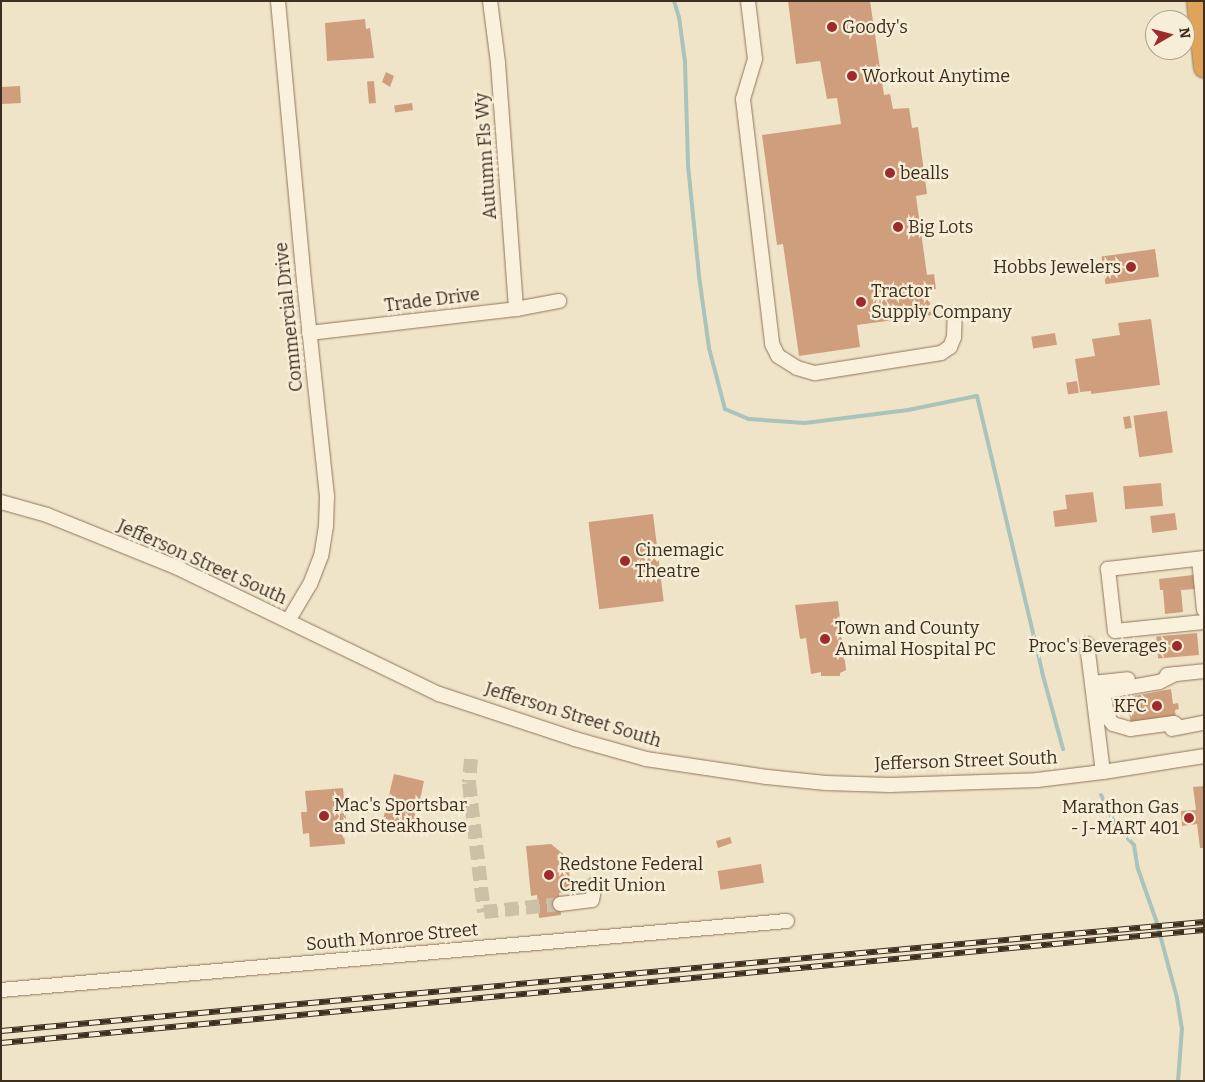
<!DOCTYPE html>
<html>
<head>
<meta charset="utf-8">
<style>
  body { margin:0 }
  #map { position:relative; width:1205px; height:1082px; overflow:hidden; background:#f0e4c8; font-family:Bitter,serif }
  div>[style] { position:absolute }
  .stream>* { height:4px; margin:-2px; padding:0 2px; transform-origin:2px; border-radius:2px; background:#a9c4bc }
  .building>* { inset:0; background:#cf9f7d; transform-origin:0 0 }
  .minor-tunnel>* { height:14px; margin-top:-7px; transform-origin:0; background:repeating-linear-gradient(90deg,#ccc0a6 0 14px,transparent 0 21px) }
  .roads { filter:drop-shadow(0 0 1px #8d765c) drop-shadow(0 0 1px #8d765c) }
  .minor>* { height:14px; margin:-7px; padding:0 7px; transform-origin:7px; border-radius:7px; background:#faf1dc }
  .highway>* { height:20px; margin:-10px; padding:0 10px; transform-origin:10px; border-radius:10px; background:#e0a458 }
  .rail>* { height:5.5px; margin-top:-2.75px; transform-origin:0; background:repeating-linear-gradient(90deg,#f7eed8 0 11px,#3d2e20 0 22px); box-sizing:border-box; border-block:1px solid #3d2e20 }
  .dots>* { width:14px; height:14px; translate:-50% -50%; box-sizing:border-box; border:2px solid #f7eed8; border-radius:50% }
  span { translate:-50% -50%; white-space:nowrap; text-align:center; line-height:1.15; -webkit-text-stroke:4.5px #f7eed8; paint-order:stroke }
  .poi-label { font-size:18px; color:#3d2e20 }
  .left { translate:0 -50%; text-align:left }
  .right { translate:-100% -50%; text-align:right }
  .street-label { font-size:18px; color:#3d2e20 }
  .frame { position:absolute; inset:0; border:2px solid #3d2e20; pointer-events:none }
  .north { position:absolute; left:1145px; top:10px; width:50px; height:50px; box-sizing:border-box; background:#f7eed8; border:1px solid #ada18e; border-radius:50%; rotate:82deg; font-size:14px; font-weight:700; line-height:20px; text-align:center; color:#3d2e20 }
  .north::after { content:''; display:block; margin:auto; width:18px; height:22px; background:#9e2a2b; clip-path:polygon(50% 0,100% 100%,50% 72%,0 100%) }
</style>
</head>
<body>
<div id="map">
  <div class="stream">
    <div style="left:674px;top:1px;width:17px;rotate:73deg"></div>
    <div style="left:679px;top:17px;width:45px;rotate:82.4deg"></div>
    <div style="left:685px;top:62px;width:103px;rotate:88.3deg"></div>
    <div style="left:688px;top:165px;width:112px;rotate:84.3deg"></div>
    <div style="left:699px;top:276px;width:73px;rotate:82.1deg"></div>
    <div style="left:709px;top:348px;width:63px;rotate:75.3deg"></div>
    <div style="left:725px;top:409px;width:26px;rotate:23deg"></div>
    <div style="left:749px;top:419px;width:56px;rotate:4.1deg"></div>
    <div style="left:805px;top:423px;width:104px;rotate:-7.2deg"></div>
    <div style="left:908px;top:410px;width:70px;rotate:-11.5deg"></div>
    <div style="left:977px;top:396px;width:284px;rotate:76.7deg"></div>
    <div style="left:1042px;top:672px;width:80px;rotate:74.7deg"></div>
    <div style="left:1101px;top:795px;width:32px;rotate:64deg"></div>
    <div style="left:1115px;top:824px;width:28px;rotate:48deg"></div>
    <div style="left:1134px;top:845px;width:24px;rotate:81deg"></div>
    <div style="left:1138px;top:869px;width:54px;rotate:70.6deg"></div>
    <div style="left:1156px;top:920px;width:81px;rotate:74.9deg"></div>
    <div style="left:1177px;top:998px;width:30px;rotate:81deg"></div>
    <div style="left:1182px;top:1028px;width:53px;rotate:94.3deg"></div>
  </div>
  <div class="building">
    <div style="clip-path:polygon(788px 1px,870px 1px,884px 95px,890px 94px,893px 109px,909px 108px,912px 128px,918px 127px,927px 194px,916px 196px,927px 275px,934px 274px,936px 289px,928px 290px,932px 315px,857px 325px,860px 347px,799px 356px,783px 244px,777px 245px,762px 135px,841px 124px,837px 98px,827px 99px,820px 61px,796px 64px)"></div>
    <div style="clip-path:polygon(365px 19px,366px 29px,370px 28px,374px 58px,327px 61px,325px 23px)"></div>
    <div style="clip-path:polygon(386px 72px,394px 76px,390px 87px,382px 82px)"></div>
    <div style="left:374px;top:81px;width:22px;height:7px;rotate:85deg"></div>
    <div style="left:20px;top:86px;width:17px;height:19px;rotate:87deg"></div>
    <div style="left:412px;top:103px;width:7px;height:18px;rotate:82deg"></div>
    <div style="left:1155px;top:249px;width:28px;height:54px;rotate:82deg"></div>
    <div style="clip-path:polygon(1151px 319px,1160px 385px,1091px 394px,1091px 391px,1080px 392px,1075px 359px,1095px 356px,1092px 339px,1120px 335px,1118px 323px)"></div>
    <div style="left:1055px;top:333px;width:12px;height:24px;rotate:81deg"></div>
    <div style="left:1077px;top:381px;width:12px;height:11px;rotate:81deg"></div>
    <div style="left:1167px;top:411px;width:42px;height:34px;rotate:82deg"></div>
    <div style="left:1130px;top:416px;width:12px;height:7px;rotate:81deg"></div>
    <div style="left:1161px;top:483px;width:23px;height:38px;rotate:85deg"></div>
    <div style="clip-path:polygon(1093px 492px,1097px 522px,1055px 527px,1053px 511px,1067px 509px,1065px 495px)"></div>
    <div style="left:1175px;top:513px;width:17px;height:25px;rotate:83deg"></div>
    <div style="left:653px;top:514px;width:88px;height:65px;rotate:83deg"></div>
    <div style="clip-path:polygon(1193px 575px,1195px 589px,1181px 590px,1183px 612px,1165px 614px,1163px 590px,1160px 590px,1159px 579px)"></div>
    <div style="clip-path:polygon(838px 601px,846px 670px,840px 673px,840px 676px,821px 676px,821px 672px,811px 674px,806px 638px,800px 639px,795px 605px)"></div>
    <div style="left:1197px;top:633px;width:22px;height:41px;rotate:85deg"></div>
    <div style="clip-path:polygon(1171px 689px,1173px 704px,1178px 703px,1179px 709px,1175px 710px,1176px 718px,1131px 724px,1129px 712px,1137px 711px,1134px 696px)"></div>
    <div style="clip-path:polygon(394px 774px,424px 781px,420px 800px,422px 800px,419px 813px,416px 813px,413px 831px,382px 824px)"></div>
    <div style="clip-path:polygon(1204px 786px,1204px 848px,1200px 848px,1197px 824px,1182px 826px,1181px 811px,1196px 810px,1193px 787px)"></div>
    <div style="clip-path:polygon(343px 788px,346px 820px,343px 821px,345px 844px,310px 847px,309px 833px,303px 834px,301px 812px,307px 812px,305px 791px)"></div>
    <div style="clip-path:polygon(730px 837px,732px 843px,718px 848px,716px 841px)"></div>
    <div style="clip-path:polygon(551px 844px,568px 858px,571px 891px,559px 893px,561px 915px,539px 918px,537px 895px,531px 896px,526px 846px)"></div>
    <div style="left:761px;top:864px;width:19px;height:44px;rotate:81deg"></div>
  </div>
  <div class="minor-tunnel">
    <div style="left:471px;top:759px;width:24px;rotate:95deg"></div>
    <div style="left:469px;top:783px;width:130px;rotate:83.4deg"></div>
    <div style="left:484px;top:912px;width:76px;rotate:-6deg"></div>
  </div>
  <div class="roads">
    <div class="minor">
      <div style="left:278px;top:1px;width:281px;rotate:84.7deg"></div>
      <div style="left:304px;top:281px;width:216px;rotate:83.9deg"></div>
      <div style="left:327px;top:496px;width:30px;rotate:92deg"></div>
      <div style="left:326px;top:526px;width:30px;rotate:99deg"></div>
      <div style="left:321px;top:556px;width:30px;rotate:111deg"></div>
      <div style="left:310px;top:584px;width:43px;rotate:120.7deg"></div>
      <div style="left:490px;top:1px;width:63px;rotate:82.6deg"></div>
      <div style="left:498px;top:63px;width:247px;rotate:85.8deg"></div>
      <div style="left:748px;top:1px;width:58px;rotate:83.1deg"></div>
      <div style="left:755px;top:59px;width:42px;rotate:106.7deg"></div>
      <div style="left:743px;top:99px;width:247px;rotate:83.2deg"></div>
      <div style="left:772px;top:344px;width:13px;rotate:63deg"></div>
      <div style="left:778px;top:356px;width:22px;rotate:32deg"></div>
      <div style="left:797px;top:368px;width:19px;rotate:16deg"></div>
      <div style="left:815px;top:373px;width:128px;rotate:-9deg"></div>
      <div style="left:941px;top:353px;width:11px;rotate:-34deg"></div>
      <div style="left:950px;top:347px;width:11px;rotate:-68deg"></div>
      <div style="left:954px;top:337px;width:23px;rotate:-88deg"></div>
      <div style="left:309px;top:333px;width:208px;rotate:-6.6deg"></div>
      <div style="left:516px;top:309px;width:44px;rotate:-10.5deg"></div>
      <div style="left:1px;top:502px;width:48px;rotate:15.8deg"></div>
      <div style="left:47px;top:515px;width:141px;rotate:22deg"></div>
      <div style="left:178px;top:568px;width:290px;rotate:25.8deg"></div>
      <div style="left:439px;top:694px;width:143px;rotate:18.3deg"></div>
      <div style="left:575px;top:739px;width:74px;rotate:15.7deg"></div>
      <div style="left:646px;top:759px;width:122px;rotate:8.5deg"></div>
      <div style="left:767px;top:777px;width:59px;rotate:5.8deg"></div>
      <div style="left:826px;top:783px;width:64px;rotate:1.8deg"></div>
      <div style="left:890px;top:785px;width:147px;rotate:-1.9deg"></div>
      <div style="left:1037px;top:780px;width:66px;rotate:-6.9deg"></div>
      <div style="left:1103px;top:772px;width:102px;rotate:-9deg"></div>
      <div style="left:1204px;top:558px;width:97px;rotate:173.5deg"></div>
      <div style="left:1108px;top:569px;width:62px;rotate:83.6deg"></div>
      <div style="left:1115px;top:631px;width:89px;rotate:-5.8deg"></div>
      <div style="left:1199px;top:559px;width:51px;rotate:84.4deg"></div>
      <div style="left:1087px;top:644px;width:129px;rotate:82.9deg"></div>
      <div style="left:1175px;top:674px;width:18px;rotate:153deg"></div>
      <div style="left:1159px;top:682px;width:52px;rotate:170deg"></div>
      <div style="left:1108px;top:691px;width:6px;rotate:135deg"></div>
      <div style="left:1104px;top:695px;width:22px;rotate:82deg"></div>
      <div style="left:1107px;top:717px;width:9px;rotate:49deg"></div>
      <div style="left:1113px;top:724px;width:18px;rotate:16deg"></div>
      <div style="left:1130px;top:729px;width:44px;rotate:-7.8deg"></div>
      <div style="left:1174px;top:723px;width:6px;rotate:39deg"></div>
      <div style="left:1167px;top:675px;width:37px;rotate:-6deg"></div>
      <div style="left:1092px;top:683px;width:36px;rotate:-6deg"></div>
      <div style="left:1172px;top:729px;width:33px;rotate:-11deg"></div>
      <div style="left:560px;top:904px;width:32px;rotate:-7deg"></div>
      <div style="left:592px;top:900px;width:16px;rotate:-79deg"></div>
      <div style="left:1px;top:990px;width:789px;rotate:-5.02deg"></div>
    </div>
    <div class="highway">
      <div style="left:1197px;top:1px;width:67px;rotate:84deg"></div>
    </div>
  </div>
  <div class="rail">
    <div style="left:1px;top:1031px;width:1208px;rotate:-5.18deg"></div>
    <div style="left:1px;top:1043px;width:1208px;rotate:-5.37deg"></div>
  </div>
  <div class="dots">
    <div style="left:832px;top:27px;background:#9e2a2b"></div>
    <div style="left:852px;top:76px;background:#9e2a2b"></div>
    <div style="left:890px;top:173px;background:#9e2a2b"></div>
    <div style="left:898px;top:227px;background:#9e2a2b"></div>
    <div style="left:1131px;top:267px;background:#9e2a2b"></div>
    <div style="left:861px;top:302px;background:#9e2a2b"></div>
    <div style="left:625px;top:561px;background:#9e2a2b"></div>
    <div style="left:825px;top:639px;background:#9e2a2b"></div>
    <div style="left:1177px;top:646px;background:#9e2a2b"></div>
    <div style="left:1157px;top:706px;background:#9e2a2b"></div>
    <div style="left:324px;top:816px;background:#9e2a2b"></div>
    <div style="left:1189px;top:818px;background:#9e2a2b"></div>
    <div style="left:549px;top:875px;background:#9e2a2b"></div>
  </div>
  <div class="poi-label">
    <span class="left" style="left:842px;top:27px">Goody's</span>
    <span class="left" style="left:862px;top:76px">Workout Anytime</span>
    <span class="left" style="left:900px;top:173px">bealls</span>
    <span class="left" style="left:908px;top:227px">Big Lots</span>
    <span class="right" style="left:1121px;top:267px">Hobbs Jewelers</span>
    <span class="left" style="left:871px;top:302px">Tractor<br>Supply Company</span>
    <span class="left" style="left:635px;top:561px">Cinemagic<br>Theatre</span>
    <span class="left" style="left:835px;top:639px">Town and County<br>Animal Hospital PC</span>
    <span class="right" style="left:1167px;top:646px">Proc's Beverages</span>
    <span class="right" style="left:1147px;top:706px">KFC</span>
    <span class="left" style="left:334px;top:816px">Mac's Sportsbar<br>and Steakhouse</span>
    <span class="right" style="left:1179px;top:818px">Marathon Gas<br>- J-MART 401</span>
    <span class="left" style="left:559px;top:875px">Redstone Federal<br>Credit Union</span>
  </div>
  <div class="street-label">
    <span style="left:486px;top:156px;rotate:-94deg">Autumn Fls Wy</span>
    <span style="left:432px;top:300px;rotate:-7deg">Trade Drive</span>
    <span style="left:289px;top:317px;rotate:-96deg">Commercial Drive</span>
    <span style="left:202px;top:562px;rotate:24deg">Jefferson Street South</span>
    <span style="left:573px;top:715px;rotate:17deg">Jefferson Street South</span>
    <span style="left:966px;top:761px;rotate:-2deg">Jefferson Street South</span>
    <span style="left:392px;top:937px;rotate:-5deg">South Monroe Street</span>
  </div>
  <div class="frame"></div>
  <div class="north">N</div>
</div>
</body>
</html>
